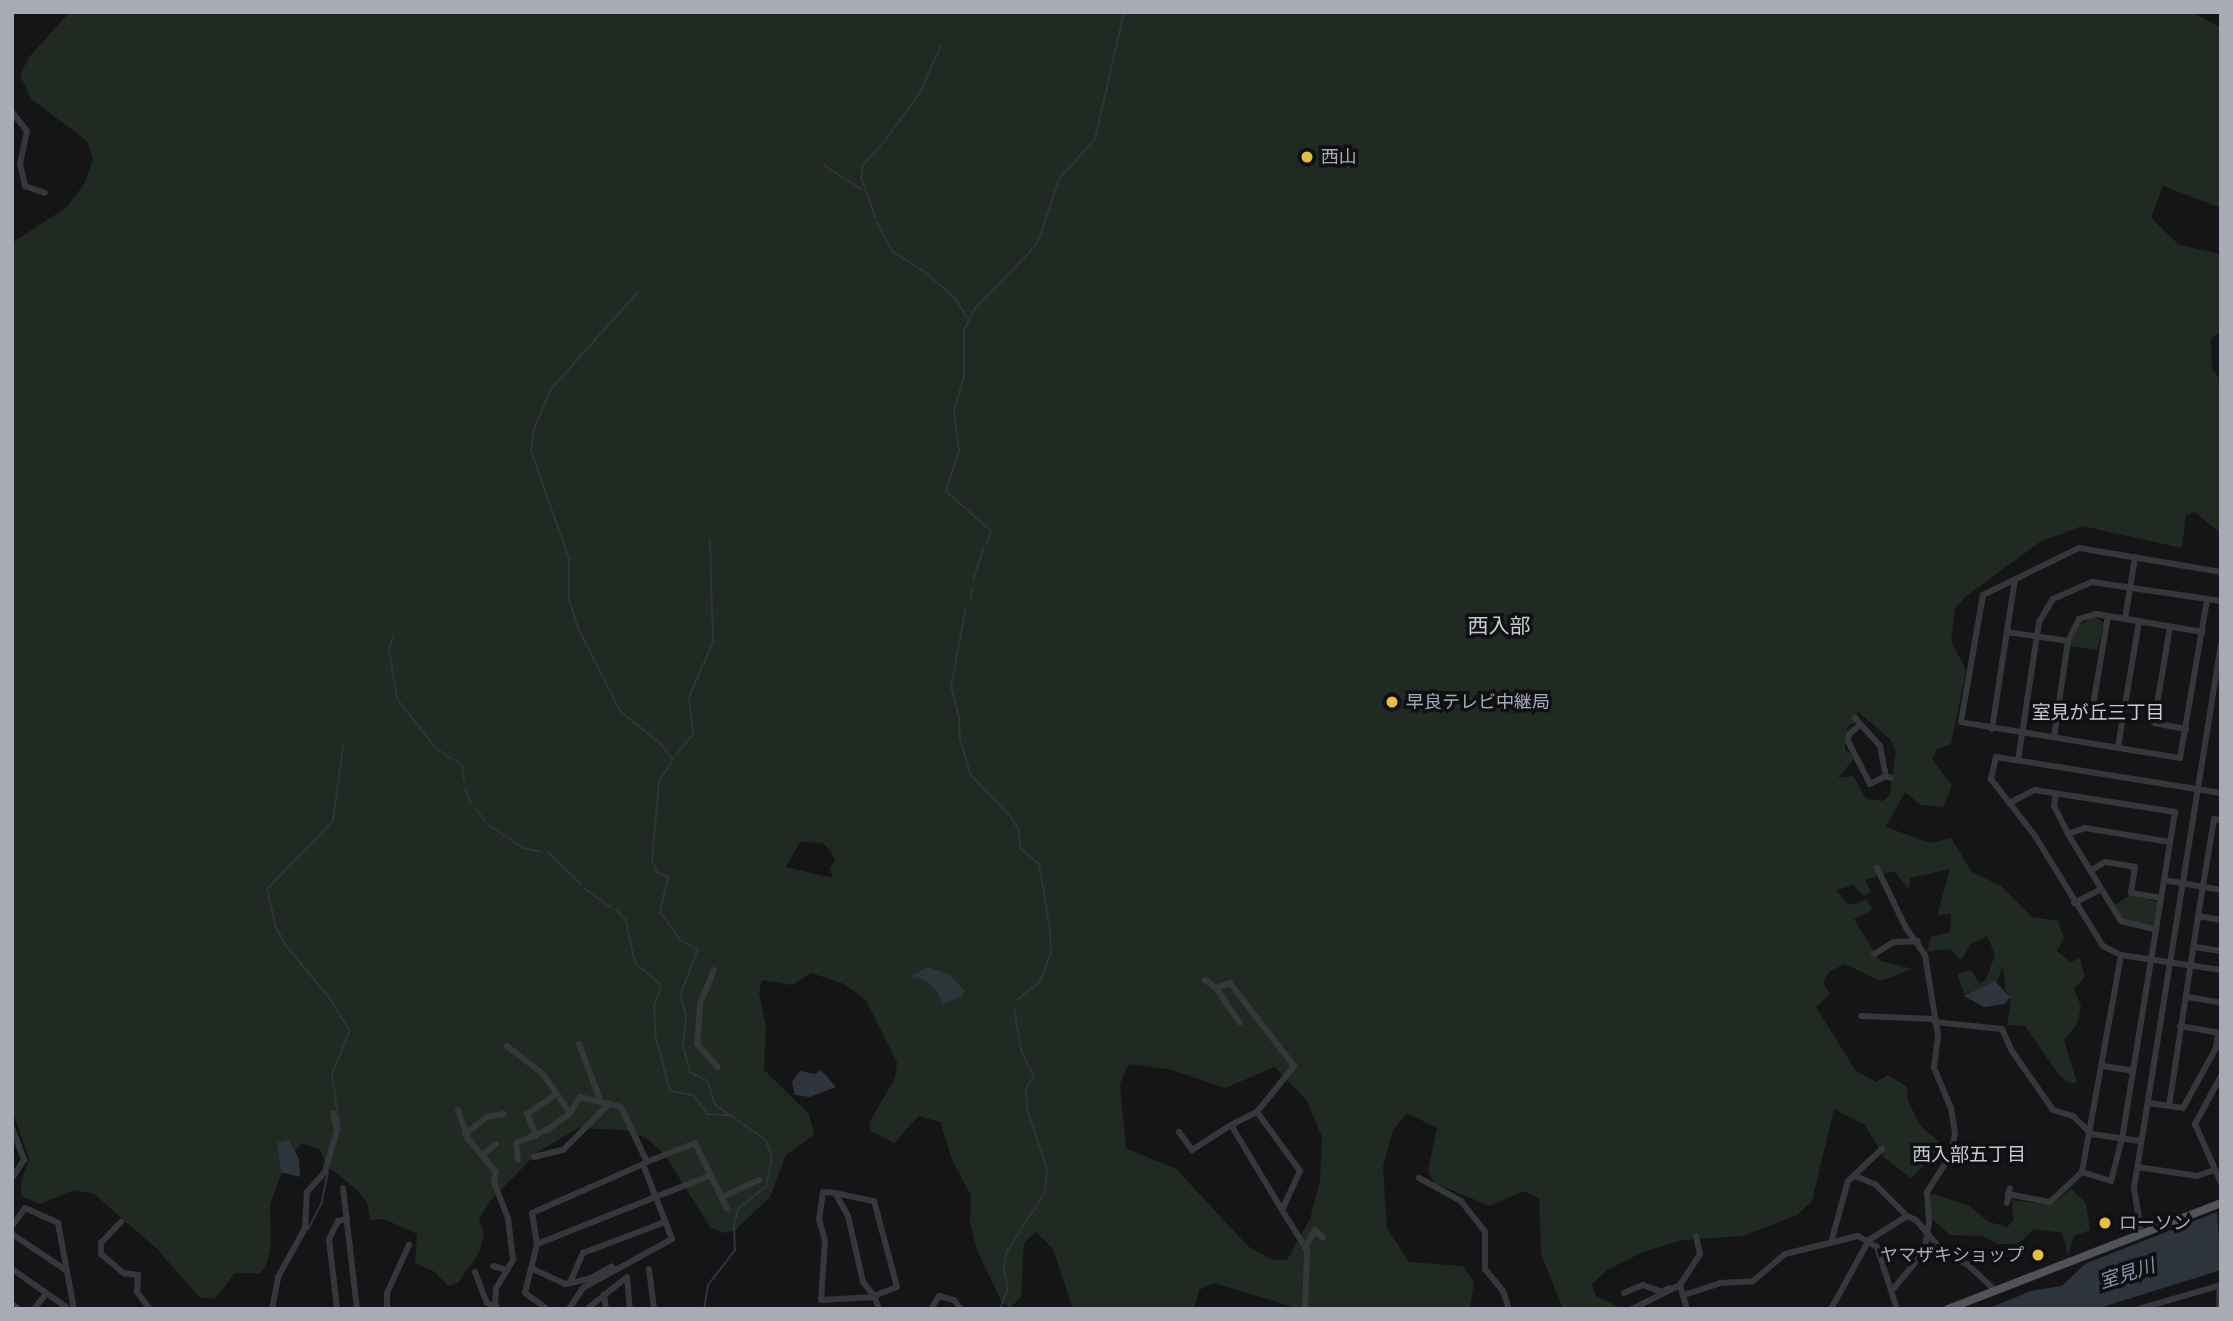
<!DOCTYPE html>
<html>
<head>
<meta charset="utf-8">
<style>
  body { margin:0 }
  #map { position:relative; width:2233px; height:1321px; overflow:hidden; background:#151517; font-family:Inter,"Noto Sans JP",sans-serif }
  div>[style] { position:absolute }
  .green>* { inset:0; background:#212923 }
  .water>* { inset:0; background:#2e343c }
  .stream>* { height:2px; margin:-1px; padding:0 1px; transform-origin:1px; border-radius:1px; background:#2e343c }
  .minor>* { height:6px; margin:-3px; padding:0 3px; transform-origin:3px; border-radius:3px; background:#36373b }
  .major>* { height:8px; margin:-4px; padding:0 4px; transform-origin:4px; border-radius:4px; background:#52535a }
  .dots>* { width:19px; height:19px; translate:-50% -50%; box-sizing:border-box; border:4px solid #101012; border-radius:50% }
  span { translate:-50% -50%; white-space:nowrap; text-align:center; line-height:1.15; -webkit-text-stroke:7px #101012; paint-order:stroke }
  .poi-label { font-size:18px; color:#a8abb6 }
  .left { translate:0 -50%; text-align:left }
  .right { translate:-100% -50%; text-align:right }
  .neighbourhood-label { font-size:19px; color:#c8cad2 }
  .water-label { font-size:19px; color:#8194ae; font-style:italic }
  .quarter-label { font-size:21px; color:#c8cad2 }
  .frame { position:absolute; inset:0; border:14px solid #a8abb6; pointer-events:none }
</style>
</head>
<body>
<div id="map">
  <div class="green">
    <div style="clip-path:polygon(evenodd,70px 12px,2192px 12px,2221px 28px,2221px 208px,2163px 186px,2151px 218px,2179px 245px,2221px 254px,2221px 332px,2211px 338px,2212px 368px,2221px 382px,2221px 534px,2195px 512px,2186px 515px,2182px 548px,2082px 526px,2040px 542px,1965px 597px,1955px 609px,1951px 641px,1966px 670px,1951px 744px,1937px 749px,1932px 759px,1952px 786px,1943px 807px,1921px 805px,1905px 792px,1886px 827px,1930px 843px,1951px 838px,1972px 872px,2001px 886px,2032px 917px,2058px 921px,2064px 938px,2057px 951px,2071px 962px,2080px 958px,2085px 977px,2074px 989px,2081px 1006px,2077px 1024px,2064px 1040px,2077px 1083px,2069px 1083px,2059px 1075px,2025px 1026px,2007px 1025px,2011px 1000px,2005px 989px,2003px 965px,1995px 987px,1965px 995px,1957px 974px,1971px 970px,1979px 983px,1986px 980px,1995px 955px,1987px 936px,1971px 944px,1961px 960px,1950px 949px,1927px 952px,1931px 937px,1950px 932px,1951px 914px,1937px 915px,1950px 869px,1910px 878px,1909px 889px,1894px 871px,1865px 880px,1871px 892px,1864px 896px,1853px 885px,1837px 890px,1848px 905px,1867px 900px,1872px 910px,1854px 919px,1880px 961px,1913px 969px,1880px 981px,1845px 964px,1830px 971px,1823px 982px,1830px 994px,1816px 1007px,1856px 1071px,1876px 1082px,1888px 1075px,1907px 1087px,1908px 1101px,1920px 1125px,1942px 1145px,1911px 1179px,1884px 1157px,1865px 1125px,1834px 1109px,1812px 1201px,1797px 1215px,1743px 1236px,1683px 1240px,1643px 1252px,1607px 1270px,1592px 1284px,1596px 1296px,1622px 1309px,1563px 1309px,1541px 1254px,1539px 1199px,1524px 1191px,1490px 1206px,1434px 1183px,1428px 1171px,1437px 1128px,1407px 1113px,1393px 1130px,1383px 1166px,1387px 1228px,1409px 1262px,1463px 1266px,1474px 1282px,1470px 1309px,1300px 1309px,1214px 1283px,1199px 1290px,1194px 1309px,1073px 1309px,1053px 1249px,1036px 1232px,1024px 1243px,1021px 1297px,1010px 1308px,1002px 1303px,977px 1250px,970px 1223px,971px 1195px,953px 1162px,940px 1122px,919px 1116px,894px 1143px,871px 1131px,869px 1123px,895px 1078px,897px 1062px,866px 1000px,844px 984px,811px 973px,792px 985px,762px 980px,759px 993px,766px 1027px,764px 1070px,809px 1114px,814px 1135px,786px 1155px,770px 1197px,735px 1230px,724px 1233px,710px 1227px,665px 1155px,646px 1138px,625px 1130px,578px 1128px,538px 1152px,491px 1200px,479px 1219px,484px 1234px,479px 1253px,458px 1283px,448px 1286px,435px 1272px,415px 1263px,417px 1234px,384px 1219px,370px 1220px,367px 1202px,356px 1189px,326px 1165px,320px 1150px,301px 1143px,284px 1167px,270px 1204px,271px 1246px,266px 1266px,260px 1273px,235px 1273px,215px 1299px,200px 1298px,157px 1249px,94px 1194px,74px 1190px,40px 1204px,21px 1196px,21px 1181px,29px 1159px,12px 1110px,12px 243px,67px 207px,84px 184px,93px 160px,87px 141px,31px 99px,20px 75px,29px 57px,70px 12px,1858px 712px,1891px 740px,1896px 752px,1890px 794px,1883px 801px,1866px 799px,1853px 776px,1838px 778px,1855px 757px,1845px 749px,1847px 727px,1857px 721px,1858px 712px,70px 12px,800px 842px,822px 843px,830px 850px,835px 861px,830px 868px,833px 878px,786px 867px,800px 842px,70px 12px,1129px 1064px,1172px 1070px,1225px 1088px,1275px 1067px,1307px 1101px,1322px 1137px,1320px 1180px,1310px 1219px,1287px 1260px,1273px 1260px,1249px 1247px,1176px 1169px,1126px 1148px,1120px 1084px,1129px 1064px)"></div>
    <div style="clip-path:polygon(2095px 617px,2104px 623px,2097px 650px,2069px 646px,2077px 626px)"></div>
    <div style="clip-path:polygon(2130px 895px,2158px 902px,2153px 926px,2125px 922px,2113px 906px)"></div>
    <div style="clip-path:polygon(2071px 1189px,2086px 1203px,2090px 1230px,2074px 1236px,2068px 1255px,2062px 1233px,2034px 1229px,2018px 1244px,1997px 1244px,1983px 1236px,1950px 1235px,1931px 1218px,1930px 1194px,1934px 1194px,1969px 1206px,1989px 1222px,2007px 1227px,2013px 1221px,2012px 1200px,2052px 1205px)"></div>
  </div>
  <div class="water">
    <div style="clip-path:polygon(927px 967px,949px 974px,965px 991px,961px 997px,942px 1004px,937px 991px,925px 980px,910px 977px)"></div>
    <div style="clip-path:polygon(1995px 981px,2010px 997px,2005px 1004px,1984px 1007px,1964px 996px)"></div>
    <div style="clip-path:polygon(821px 1070px,836px 1087px,810px 1097px,795px 1095px,792px 1082px,800px 1071px,815px 1074px)"></div>
    <div style="clip-path:polygon(289px 1140px,299px 1159px,300px 1177px,281px 1172px,277px 1143px)"></div>
    <div style="clip-path:polygon(2217px 1212px,2221px 1270px,2096px 1309px,1987px 1309px,2031px 1291px,2062px 1286px,2085px 1264px)"></div>
  </div>
  <div class="stream">
    <div style="left:884px;top:142px;width:59px;rotate:-53.9deg"></div>
    <div style="left:919px;top:94px;width:53px;rotate:-65.4deg"></div>
    <div style="left:824px;top:165px;width:44px;rotate:33deg"></div>
    <div style="left:875px;top:217px;width:42px;rotate:-109.3deg"></div>
    <div style="left:861px;top:177px;width:12px;rotate:-81deg"></div>
    <div style="left:863px;top:165px;width:27px;rotate:-48deg"></div>
    <div style="left:877px;top:222px;width:34px;rotate:62deg"></div>
    <div style="left:893px;top:252px;width:36px;rotate:32deg"></div>
    <div style="left:924px;top:271px;width:43px;rotate:41.2deg"></div>
    <div style="left:956px;top:299px;width:22px;rotate:60deg"></div>
    <div style="left:638px;top:292px;width:130px;rotate:131.9deg"></div>
    <div style="left:551px;top:389px;width:43px;rotate:113deg"></div>
    <div style="left:534px;top:429px;width:22px;rotate:98deg"></div>
    <div style="left:531px;top:451px;width:114px;rotate:70.6deg"></div>
    <div style="left:569px;top:559px;width:41px;rotate:90deg"></div>
    <div style="left:569px;top:600px;width:32px;rotate:72deg"></div>
    <div style="left:579px;top:630px;width:91px;rotate:63.2deg"></div>
    <div style="left:620px;top:711px;width:51px;rotate:38.7deg"></div>
    <div style="left:660px;top:743px;width:20px;rotate:53deg"></div>
    <div style="left:987px;top:544px;width:14px;rotate:-73deg"></div>
    <div style="left:991px;top:531px;width:60px;rotate:-138.4deg"></div>
    <div style="left:946px;top:491px;width:43px;rotate:-72.4deg"></div>
    <div style="left:959px;top:450px;width:40px;rotate:-97.1deg"></div>
    <div style="left:954px;top:410px;width:34px;rotate:-73deg"></div>
    <div style="left:964px;top:377px;width:47px;rotate:-90deg"></div>
    <div style="left:964px;top:330px;width:25px;rotate:-63deg"></div>
    <div style="left:975px;top:308px;width:77px;rotate:-45.5deg"></div>
    <div style="left:1029px;top:253px;width:17px;rotate:-54deg"></div>
    <div style="left:1039px;top:239px;width:63px;rotate:-71.6deg"></div>
    <div style="left:1059px;top:179px;width:54px;rotate:-48deg"></div>
    <div style="left:1095px;top:139px;width:130px;rotate:-77.1deg"></div>
    <div style="left:973px;top:580px;width:35px;rotate:-72deg"></div>
    <div style="left:970px;top:601px;width:13px;rotate:-77deg"></div>
    <div style="left:966px;top:607px;width:81px;rotate:100.6deg"></div>
    <div style="left:951px;top:687px;width:30px;rotate:75deg"></div>
    <div style="left:959px;top:716px;width:24px;rotate:88deg"></div>
    <div style="left:960px;top:740px;width:37px;rotate:73deg"></div>
    <div style="left:971px;top:775px;width:58px;rotate:46.4deg"></div>
    <div style="left:1011px;top:817px;width:16px;rotate:60deg"></div>
    <div style="left:1019px;top:831px;width:17px;rotate:87deg"></div>
    <div style="left:1020px;top:848px;width:25px;rotate:40deg"></div>
    <div style="left:1039px;top:864px;width:67px;rotate:80.5deg"></div>
    <div style="left:1050px;top:930px;width:23px;rotate:88deg"></div>
    <div style="left:1051px;top:953px;width:31px;rotate:111deg"></div>
    <div style="left:1040px;top:982px;width:28px;rotate:142deg"></div>
    <div style="left:393px;top:636px;width:14px;rotate:107deg"></div>
    <div style="left:389px;top:649px;width:51px;rotate:80.9deg"></div>
    <div style="left:397px;top:699px;width:63px;rotate:51.5deg"></div>
    <div style="left:436px;top:748px;width:19px;rotate:36deg"></div>
    <div style="left:343px;top:746px;width:76px;rotate:97.6deg"></div>
    <div style="left:333px;top:821px;width:95px;rotate:134.1deg"></div>
    <div style="left:267px;top:889px;width:37px;rotate:77deg"></div>
    <div style="left:275px;top:925px;width:24px;rotate:62deg"></div>
    <div style="left:286px;top:946px;width:65px;rotate:50deg"></div>
    <div style="left:328px;top:996px;width:40px;rotate:58deg"></div>
    <div style="left:676px;top:755px;width:27px;rotate:-51deg"></div>
    <div style="left:693px;top:734px;width:37px;rotate:-96deg"></div>
    <div style="left:689px;top:697px;width:60px;rotate:-66.4deg"></div>
    <div style="left:713px;top:642px;width:102px;rotate:-91.7deg"></div>
    <div style="left:674px;top:758px;width:27px;rotate:123deg"></div>
    <div style="left:659px;top:781px;width:80px;rotate:95deg"></div>
    <div style="left:652px;top:861px;width:12px;rotate:66deg"></div>
    <div style="left:657px;top:872px;width:12px;rotate:24deg"></div>
    <div style="left:668px;top:877px;width:36px;rotate:103deg"></div>
    <div style="left:660px;top:912px;width:34px;rotate:54deg"></div>
    <div style="left:680px;top:940px;width:20px;rotate:27deg"></div>
    <div style="left:698px;top:949px;width:47px;rotate:111.1deg"></div>
    <div style="left:455px;top:760px;width:9px;rotate:41deg"></div>
    <div style="left:462px;top:766px;width:15px;rotate:82deg"></div>
    <div style="left:465px;top:789px;width:15px;rotate:67deg"></div>
    <div style="left:475px;top:808px;width:16px;rotate:52deg"></div>
    <div style="left:487px;top:824px;width:43px;rotate:33.7deg"></div>
    <div style="left:523px;top:848px;width:19px;rotate:12deg"></div>
    <div style="left:548px;top:852px;width:46px;rotate:44.1deg"></div>
    <div style="left:585px;top:889px;width:32px;rotate:35deg"></div>
    <div style="left:616px;top:909px;width:16px;rotate:50deg"></div>
    <div style="left:626px;top:921px;width:43px;rotate:77.9deg"></div>
    <div style="left:635px;top:963px;width:34px;rotate:40deg"></div>
    <div style="left:661px;top:988px;width:18px;rotate:112deg"></div>
    <div style="left:654px;top:1005px;width:33px;rotate:87deg"></div>
    <div style="left:656px;top:1038px;width:55px;rotate:75.2deg"></div>
    <div style="left:670px;top:1091px;width:23px;rotate:10deg"></div>
    <div style="left:693px;top:1095px;width:24px;rotate:52deg"></div>
    <div style="left:708px;top:1114px;width:26px;rotate:4deg"></div>
    <div style="left:680px;top:995px;width:22px;rotate:74deg"></div>
    <div style="left:686px;top:1016px;width:30px;rotate:96deg"></div>
    <div style="left:683px;top:1046px;width:27px;rotate:75deg"></div>
    <div style="left:690px;top:1072px;width:20px;rotate:27deg"></div>
    <div style="left:708px;top:1081px;width:25px;rotate:74deg"></div>
    <div style="left:715px;top:1105px;width:60px;rotate:34.2deg"></div>
    <div style="left:765px;top:1139px;width:18px;rotate:68deg"></div>
    <div style="left:772px;top:1156px;width:31px;rotate:101deg"></div>
    <div style="left:766px;top:1186px;width:36px;rotate:141deg"></div>
    <div style="left:738px;top:1209px;width:16px;rotate:104deg"></div>
    <div style="left:734px;top:1225px;width:25px;rotate:88deg"></div>
    <div style="left:735px;top:1250px;width:44px;rotate:127.6deg"></div>
    <div style="left:708px;top:1285px;width:24px;rotate:99deg"></div>
    <div style="left:1014px;top:1009px;width:45px;rotate:79.7deg"></div>
    <div style="left:1022px;top:1053px;width:26px;rotate:62deg"></div>
    <div style="left:1034px;top:1076px;width:14px;rotate:124deg"></div>
    <div style="left:1026px;top:1088px;width:21px;rotate:87deg"></div>
    <div style="left:1027px;top:1109px;width:63px;rotate:71.6deg"></div>
    <div style="left:1047px;top:1169px;width:22px;rotate:95deg"></div>
    <div style="left:1045px;top:1191px;width:21px;rotate:119deg"></div>
    <div style="left:340px;top:1130px;width:57px;rotate:-98.1deg"></div>
    <div style="left:332px;top:1074px;width:45px;rotate:-68deg"></div>
    <div style="left:308px;top:1229px;width:27px;rotate:-62deg"></div>
    <div style="left:321px;top:1205px;width:34px;rotate:-78deg"></div>
    <div style="left:1000px;top:1309px;width:22px;rotate:-69deg"></div>
    <div style="left:1008px;top:1288px;width:19px;rotate:-102deg"></div>
    <div style="left:1004px;top:1269px;width:16px;rotate:-83deg"></div>
    <div style="left:1006px;top:1253px;width:49px;rotate:-57.6deg"></div>
  </div>
  <div class="minor">
    <div style="left:12px;top:112px;width:24px;rotate:52deg"></div>
    <div style="left:27px;top:131px;width:34px;rotate:102deg"></div>
    <div style="left:20px;top:164px;width:23px;rotate:77deg"></div>
    <div style="left:25px;top:186px;width:21px;rotate:19deg"></div>
    <div style="left:2207px;top:600px;width:160px;rotate:99.7deg"></div>
    <div style="left:2180px;top:758px;width:222px;rotate:-170.7deg"></div>
    <div style="left:1961px;top:722px;width:129px;rotate:-80.2deg"></div>
    <div style="left:1983px;top:595px;width:107px;rotate:-26.1deg"></div>
    <div style="left:2079px;top:548px;width:144px;rotate:9.6deg"></div>
    <div style="left:2125px;top:619px;width:63px;rotate:-80.8deg"></div>
    <div style="left:2170px;top:627px;width:97px;rotate:99.5deg"></div>
    <div style="left:2154px;top:723px;width:33px;rotate:11deg"></div>
    <div style="left:2007px;top:632px;width:62px;rotate:8.4deg"></div>
    <div style="left:2059px;top:708px;width:33px;rotate:5deg"></div>
    <div style="left:2092px;top:711px;width:96px;rotate:-80.4deg"></div>
    <div style="left:1855px;top:718px;width:38px;rotate:48deg"></div>
    <div style="left:1880px;top:746px;width:31px;rotate:79deg"></div>
    <div style="left:1886px;top:776px;width:5px;rotate:22deg"></div>
    <div style="left:1860px;top:725px;width:14px;rotate:141deg"></div>
    <div style="left:1849px;top:734px;width:7px;rotate:98deg"></div>
    <div style="left:1848px;top:741px;width:48px;rotate:62.9deg"></div>
    <div style="left:1870px;top:784px;width:18px;rotate:-27deg"></div>
    <div style="left:1992px;top:729px;width:152px;rotate:-81.3deg"></div>
    <div style="left:2054px;top:737px;width:97px;rotate:-81.7deg"></div>
    <div style="left:2068px;top:641px;width:25px;rotate:-63deg"></div>
    <div style="left:2079px;top:619px;width:18px;rotate:-16deg"></div>
    <div style="left:2096px;top:614px;width:108px;rotate:9.6deg"></div>
    <div style="left:2118px;top:747px;width:128px;rotate:-80.5deg"></div>
    <div style="left:2018px;top:760px;width:140px;rotate:-81.3deg"></div>
    <div style="left:2039px;top:622px;width:27px;rotate:-59deg"></div>
    <div style="left:2053px;top:599px;width:43px;rotate:-23.6deg"></div>
    <div style="left:2092px;top:582px;width:130px;rotate:8.4deg"></div>
    <div style="left:2221px;top:793px;width:228px;rotate:-170.9deg"></div>
    <div style="left:1996px;top:757px;width:23px;rotate:103deg"></div>
    <div style="left:1991px;top:779px;width:72px;rotate:52.3deg"></div>
    <div style="left:2035px;top:836px;width:129px;rotate:58.3deg"></div>
    <div style="left:2103px;top:946px;width:20px;rotate:27deg"></div>
    <div style="left:2121px;top:955px;width:101px;rotate:8.5deg"></div>
    <div style="left:2056px;top:794px;width:12px;rotate:99deg"></div>
    <div style="left:2054px;top:806px;width:31px;rotate:63deg"></div>
    <div style="left:2068px;top:834px;width:102px;rotate:58.7deg"></div>
    <div style="left:2121px;top:921px;width:36px;rotate:14deg"></div>
    <div style="left:2009px;top:803px;width:29px;rotate:-27deg"></div>
    <div style="left:2035px;top:790px;width:142px;rotate:8.9deg"></div>
    <div style="left:2175px;top:812px;width:330px;rotate:99.2deg"></div>
    <div style="left:2122px;top:1138px;width:44px;rotate:104.3deg"></div>
    <div style="left:2111px;top:1181px;width:30px;rotate:-163deg"></div>
    <div style="left:2082px;top:1172px;width:220px;rotate:-79.8deg"></div>
    <div style="left:2068px;top:834px;width:18px;rotate:-19deg"></div>
    <div style="left:2085px;top:828px;width:86px;rotate:9.4deg"></div>
    <div style="left:1877px;top:868px;width:67px;rotate:64.2deg"></div>
    <div style="left:1906px;top:928px;width:33px;rotate:55deg"></div>
    <div style="left:1925px;top:955px;width:81px;rotate:80.8deg"></div>
    <div style="left:1938px;top:1035px;width:33px;rotate:97deg"></div>
    <div style="left:1934px;top:1068px;width:43px;rotate:67deg"></div>
    <div style="left:1951px;top:1108px;width:26px;rotate:81deg"></div>
    <div style="left:1955px;top:1134px;width:23px;rotate:103deg"></div>
    <div style="left:1950px;top:1156px;width:43px;rotate:122.6deg"></div>
    <div style="left:1927px;top:1192px;width:30px;rotate:86deg"></div>
    <div style="left:1929px;top:1222px;width:30px;rotate:99deg"></div>
    <div style="left:1924px;top:1252px;width:47px;rotate:129.8deg"></div>
    <div style="left:2090px;top:871px;width:17px;rotate:-31deg"></div>
    <div style="left:2105px;top:862px;width:30px;rotate:9deg"></div>
    <div style="left:2135px;top:867px;width:26px;rotate:99deg"></div>
    <div style="left:2131px;top:893px;width:30px;rotate:9deg"></div>
    <div style="left:2164px;top:880px;width:58px;rotate:10deg"></div>
    <div style="left:2074px;top:903px;width:30px;rotate:-27deg"></div>
    <div style="left:2198px;top:916px;width:98px;rotate:-80.6deg"></div>
    <div style="left:2214px;top:819px;width:7px;rotate:8deg"></div>
    <div style="left:2195px;top:947px;width:26px;rotate:9deg"></div>
    <div style="left:1874px;top:954px;width:23px;rotate:-31deg"></div>
    <div style="left:1894px;top:942px;width:24px;rotate:-2deg"></div>
    <div style="left:714px;top:970px;width:38px;rotate:112deg"></div>
    <div style="left:700px;top:1005px;width:39px;rotate:94deg"></div>
    <div style="left:697px;top:1044px;width:31px;rotate:48deg"></div>
    <div style="left:1205px;top:980px;width:14px;rotate:36deg"></div>
    <div style="left:1216px;top:988px;width:42px;rotate:55.6deg"></div>
    <div style="left:1216px;top:988px;width:15px;rotate:-20deg"></div>
    <div style="left:1230px;top:983px;width:105px;rotate:52.4deg"></div>
    <div style="left:1294px;top:1066px;width:59px;rotate:128.8deg"></div>
    <div style="left:1257px;top:1112px;width:73px;rotate:53.9deg"></div>
    <div style="left:1300px;top:1171px;width:43px;rotate:114.8deg"></div>
    <div style="left:1282px;top:1210px;width:47px;rotate:58deg"></div>
    <div style="left:1307px;top:1250px;width:59px;rotate:91.9deg"></div>
    <div style="left:2188px;top:997px;width:34px;rotate:10deg"></div>
    <div style="left:1861px;top:1016px;width:73px;rotate:2.4deg"></div>
    <div style="left:1935px;top:1022px;width:67px;rotate:6deg"></div>
    <div style="left:2002px;top:1029px;width:24px;rotate:66deg"></div>
    <div style="left:2012px;top:1051px;width:72px;rotate:55.2deg"></div>
    <div style="left:2053px;top:1110px;width:21px;rotate:17deg"></div>
    <div style="left:2073px;top:1116px;width:25px;rotate:45deg"></div>
    <div style="left:2091px;top:1134px;width:50px;rotate:8deg"></div>
    <div style="left:2180px;top:1026px;width:41px;rotate:9.9deg"></div>
    <div style="left:579px;top:1044px;width:62px;rotate:69.2deg"></div>
    <div style="left:507px;top:1046px;width:46px;rotate:37.9deg"></div>
    <div style="left:543px;top:1074px;width:47px;rotate:55.3deg"></div>
    <div style="left:570px;top:1113px;width:19px;rotate:-58deg"></div>
    <div style="left:580px;top:1097px;width:42px;rotate:13.7deg"></div>
    <div style="left:621px;top:1107px;width:61px;rotate:64.7deg"></div>
    <div style="left:2103px;top:1066px;width:30px;rotate:9deg"></div>
    <div style="left:2221px;top:1076px;width:55px;rotate:118.4deg"></div>
    <div style="left:2195px;top:1124px;width:64px;rotate:66.2deg"></div>
    <div style="left:2148px;top:1103px;width:35px;rotate:8deg"></div>
    <div style="left:2183px;top:1108px;width:68px;rotate:-61.2deg"></div>
    <div style="left:2216px;top:1048px;width:15px;rotate:-82deg"></div>
    <div style="left:2169px;top:1106px;width:192px;rotate:-81.3deg"></div>
    <div style="left:2198px;top:916px;width:23px;rotate:10deg"></div>
    <div style="left:458px;top:1110px;width:31px;rotate:71deg"></div>
    <div style="left:468px;top:1139px;width:43px;rotate:49.7deg"></div>
    <div style="left:496px;top:1172px;width:10px;rotate:101deg"></div>
    <div style="left:494px;top:1182px;width:39px;rotate:69deg"></div>
    <div style="left:508px;top:1218px;width:42px;rotate:83.2deg"></div>
    <div style="left:513px;top:1260px;width:33px;rotate:121deg"></div>
    <div style="left:496px;top:1288px;width:21px;rotate:93deg"></div>
    <div style="left:1231px;top:1125px;width:29px;rotate:-27deg"></div>
    <div style="left:12px;top:1128px;width:34px;rotate:69deg"></div>
    <div style="left:24px;top:1160px;width:22px;rotate:124deg"></div>
    <div style="left:1179px;top:1132px;width:22px;rotate:54deg"></div>
    <div style="left:1192px;top:1150px;width:46px;rotate:-32.7deg"></div>
    <div style="left:1231px;top:1125px;width:99px;rotate:59deg"></div>
    <div style="left:465px;top:1134px;width:28px;rotate:-38deg"></div>
    <div style="left:487px;top:1117px;width:17px;rotate:-10deg"></div>
    <div style="left:536px;top:1136px;width:24px;rotate:-112deg"></div>
    <div style="left:527px;top:1114px;width:34px;rotate:-34deg"></div>
    <div style="left:482px;top:1155px;width:18px;rotate:-38deg"></div>
    <div style="left:534px;top:1157px;width:30px;rotate:-14deg"></div>
    <div style="left:563px;top:1150px;width:65px;rotate:-45deg"></div>
    <div style="left:518px;top:1160px;width:17px;rotate:-97deg"></div>
    <div style="left:516px;top:1143px;width:34px;rotate:-23deg"></div>
    <div style="left:547px;top:1130px;width:29px;rotate:-36deg"></div>
    <div style="left:644px;top:1163px;width:55px;rotate:-21.4deg"></div>
    <div style="left:695px;top:1143px;width:73px;rotate:64.1deg"></div>
    <div style="left:2137px;top:1167px;width:61px;rotate:8.5deg"></div>
    <div style="left:2197px;top:1176px;width:18px;rotate:-19deg"></div>
    <div style="left:1855px;top:1176px;width:22px;rotate:22deg"></div>
    <div style="left:1875px;top:1184px;width:45px;rotate:45deg"></div>
    <div style="left:1419px;top:1178px;width:48px;rotate:28.7deg"></div>
    <div style="left:1461px;top:1201px;width:39px;rotate:52deg"></div>
    <div style="left:1485px;top:1232px;width:37px;rotate:90deg"></div>
    <div style="left:1485px;top:1269px;width:28px;rotate:51deg"></div>
    <div style="left:1503px;top:1291px;width:19px;rotate:72deg"></div>
    <div style="left:343px;top:1188px;width:122px;rotate:83.4deg"></div>
    <div style="left:835px;top:1193px;width:40px;rotate:12deg"></div>
    <div style="left:874px;top:1201px;width:89px;rotate:75deg"></div>
    <div style="left:897px;top:1287px;width:25px;rotate:159deg"></div>
    <div style="left:874px;top:1296px;width:18px;rotate:-128deg"></div>
    <div style="left:863px;top:1282px;width:68px;rotate:-102.8deg"></div>
    <div style="left:848px;top:1216px;width:26px;rotate:-119deg"></div>
    <div style="left:835px;top:1193px;width:12px;rotate:-175deg"></div>
    <div style="left:823px;top:1192px;width:27px;rotate:98deg"></div>
    <div style="left:819px;top:1219px;width:23px;rotate:75deg"></div>
    <div style="left:825px;top:1241px;width:59px;rotate:93.9deg"></div>
    <div style="left:821px;top:1300px;width:54px;rotate:-3.2deg"></div>
    <div style="left:2008px;top:1194px;width:43px;rotate:10.8deg"></div>
    <div style="left:2050px;top:1202px;width:44px;rotate:-43.2deg"></div>
    <div style="left:722px;top:1197px;width:41px;rotate:-24.7deg"></div>
    <div style="left:2007px;top:1203px;width:15px;rotate:-79deg"></div>
    <div style="left:121px;top:1222px;width:29px;rotate:134deg"></div>
    <div style="left:101px;top:1243px;width:11px;rotate:90deg"></div>
    <div style="left:101px;top:1254px;width:30px;rotate:40deg"></div>
    <div style="left:124px;top:1273px;width:14px;rotate:8deg"></div>
    <div style="left:138px;top:1275px;width:17px;rotate:93deg"></div>
    <div style="left:137px;top:1292px;width:21px;rotate:53deg"></div>
    <div style="left:12px;top:1226px;width:22px;rotate:-54deg"></div>
    <div style="left:25px;top:1208px;width:36px;rotate:24deg"></div>
    <div style="left:58px;top:1223px;width:87px;rotate:79.5deg"></div>
    <div style="left:2141px;top:1232px;width:45px;rotate:-99deg"></div>
    <div style="left:2134px;top:1188px;width:551px;rotate:-80.91deg"></div>
    <div style="left:12px;top:1234px;width:66px;rotate:33.9deg"></div>
    <div style="left:1832px;top:1239px;width:60px;rotate:-74.6deg"></div>
    <div style="left:1848px;top:1181px;width:47px;rotate:-43.3deg"></div>
    <div style="left:537px;top:1244px;width:187px;rotate:-21.6deg"></div>
    <div style="left:1305px;top:1248px;width:21px;rotate:-61deg"></div>
    <div style="left:1315px;top:1230px;width:11px;rotate:45deg"></div>
    <div style="left:493px;top:1266px;width:15px;rotate:16deg"></div>
    <div style="left:12px;top:1269px;width:70px;rotate:35.1deg"></div>
    <div style="left:533px;top:1269px;width:35px;rotate:25deg"></div>
    <div style="left:565px;top:1284px;width:25px;rotate:-12deg"></div>
    <div style="left:589px;top:1279px;width:26px;rotate:-29deg"></div>
    <div style="left:649px;top:1269px;width:40px;rotate:82.9deg"></div>
    <div style="left:475px;top:1272px;width:33px;rotate:69deg"></div>
    <div style="left:487px;top:1303px;width:10px;rotate:17deg"></div>
    <div style="left:627px;top:1277px;width:32px;rotate:85deg"></div>
    <div style="left:571px;top:1280px;width:30px;rotate:-66deg"></div>
    <div style="left:583px;top:1253px;width:88px;rotate:-20.7deg"></div>
    <div style="left:1680px;top:1285px;width:37px;rotate:-57deg"></div>
    <div style="left:1700px;top:1254px;width:18px;rotate:-103deg"></div>
    <div style="left:1624px;top:1293px;width:21px;rotate:-23deg"></div>
    <div style="left:1643px;top:1285px;width:20px;rotate:20deg"></div>
    <div style="left:1662px;top:1292px;width:8px;rotate:-30deg"></div>
    <div style="left:604px;top:1295px;width:14px;rotate:82deg"></div>
    <div style="left:1684px;top:1295px;width:38px;rotate:-18deg"></div>
    <div style="left:1720px;top:1283px;width:33px;rotate:-3deg"></div>
    <div style="left:1753px;top:1281px;width:42px;rotate:-40.2deg"></div>
    <div style="left:1785px;top:1254px;width:75px;rotate:-13.9deg"></div>
    <div style="left:1858px;top:1236px;width:22px;rotate:30deg"></div>
    <div style="left:1877px;top:1247px;width:65px;rotate:72.1deg"></div>
    <div style="left:874px;top:1296px;width:14px;rotate:69deg"></div>
    <div style="left:12px;top:1304px;width:9px;rotate:36deg"></div>
    <div style="left:34px;top:1309px;width:19px;rotate:-51deg"></div>
    <div style="left:272px;top:1309px;width:33px;rotate:-79deg"></div>
    <div style="left:278px;top:1277px;width:56px;rotate:-61.1deg"></div>
    <div style="left:305px;top:1228px;width:36px;rotate:-87deg"></div>
    <div style="left:307px;top:1192px;width:27px;rotate:-48deg"></div>
    <div style="left:325px;top:1172px;width:44px;rotate:-74.1deg"></div>
    <div style="left:337px;top:1130px;width:17px;rotate:-103deg"></div>
    <div style="left:337px;top:1309px;width:70px;rotate:-96.5deg"></div>
    <div style="left:329px;top:1239px;width:20px;rotate:-63deg"></div>
    <div style="left:338px;top:1221px;width:9px;rotate:-13deg"></div>
    <div style="left:387px;top:1309px;width:16px;rotate:-90deg"></div>
    <div style="left:387px;top:1293px;width:53px;rotate:-65.4deg"></div>
    <div style="left:547px;top:1309px;width:27px;rotate:-144deg"></div>
    <div style="left:525px;top:1293px;width:50px;rotate:-76.2deg"></div>
    <div style="left:537px;top:1244px;width:31px;rotate:-99deg"></div>
    <div style="left:532px;top:1213px;width:121px;rotate:-23.8deg"></div>
    <div style="left:643px;top:1164px;width:80px;rotate:68.9deg"></div>
    <div style="left:672px;top:1239px;width:102px;rotate:151.2deg"></div>
    <div style="left:583px;top:1288px;width:25px;rotate:124deg"></div>
    <div style="left:587px;top:1309px;width:51px;rotate:-38.7deg"></div>
    <div style="left:931px;top:1309px;width:15px;rotate:-58deg"></div>
    <div style="left:939px;top:1296px;width:16px;rotate:15deg"></div>
    <div style="left:954px;top:1300px;width:11px;rotate:52deg"></div>
    <div style="left:1632px;top:1309px;width:54px;rotate:-26.6deg"></div>
    <div style="left:1680px;top:1285px;width:25px;rotate:74deg"></div>
    <div style="left:1831px;top:1309px;width:79px;rotate:-61.2deg"></div>
    <div style="left:1869px;top:1240px;width:45px;rotate:-32.3deg"></div>
    <div style="left:1907px;top:1216px;width:10px;rotate:24deg"></div>
    <div style="left:1916px;top:1220px;width:42px;rotate:49.8deg"></div>
    <div style="left:1943px;top:1252px;width:28px;rotate:27deg"></div>
    <div style="left:1968px;top:1265px;width:37px;rotate:43deg"></div>
    <div style="left:2139px;top:1309px;width:85px;rotate:-16.3deg"></div>
    <div style="left:2219px;top:1309px;width:23px;rotate:-88deg"></div>
  </div>
  <div class="major">
    <div style="left:1948px;top:1309px;width:293px;rotate:-21.2deg"></div>
  </div>
  <div class="dots">
    <div style="left:1307px;top:157px;background:#e5bf3f"></div>
    <div style="left:1392px;top:702px;background:#e5bf3f"></div>
    <div style="left:2105px;top:1223px;background:#e5bf3f"></div>
    <div style="left:2038px;top:1255px;background:#e5bf3f"></div>
  </div>
  <div class="poi-label">
    <span class="left" style="left:1321px;top:157px">西山</span>
    <span class="left" style="left:1406px;top:702px">早良テレビ中継局</span>
    <span class="left" style="left:2119px;top:1223px">ローソン</span>
    <span class="right" style="left:2024px;top:1255px">ヤマザキショップ</span>
  </div>
  <div class="neighbourhood-label">
    <span style="left:2098px;top:713px">室見が丘三丁目</span>
    <span style="left:1969px;top:1155px">西入部五丁目</span>
  </div>
  <div class="water-label">
    <span style="left:2127px;top:1274px;rotate:-18deg">室見川</span>
  </div>
  <div class="quarter-label">
    <span style="left:1499px;top:626px">西入部</span>
  </div>
  <div class="frame"></div>
</div>
</body>
</html>
